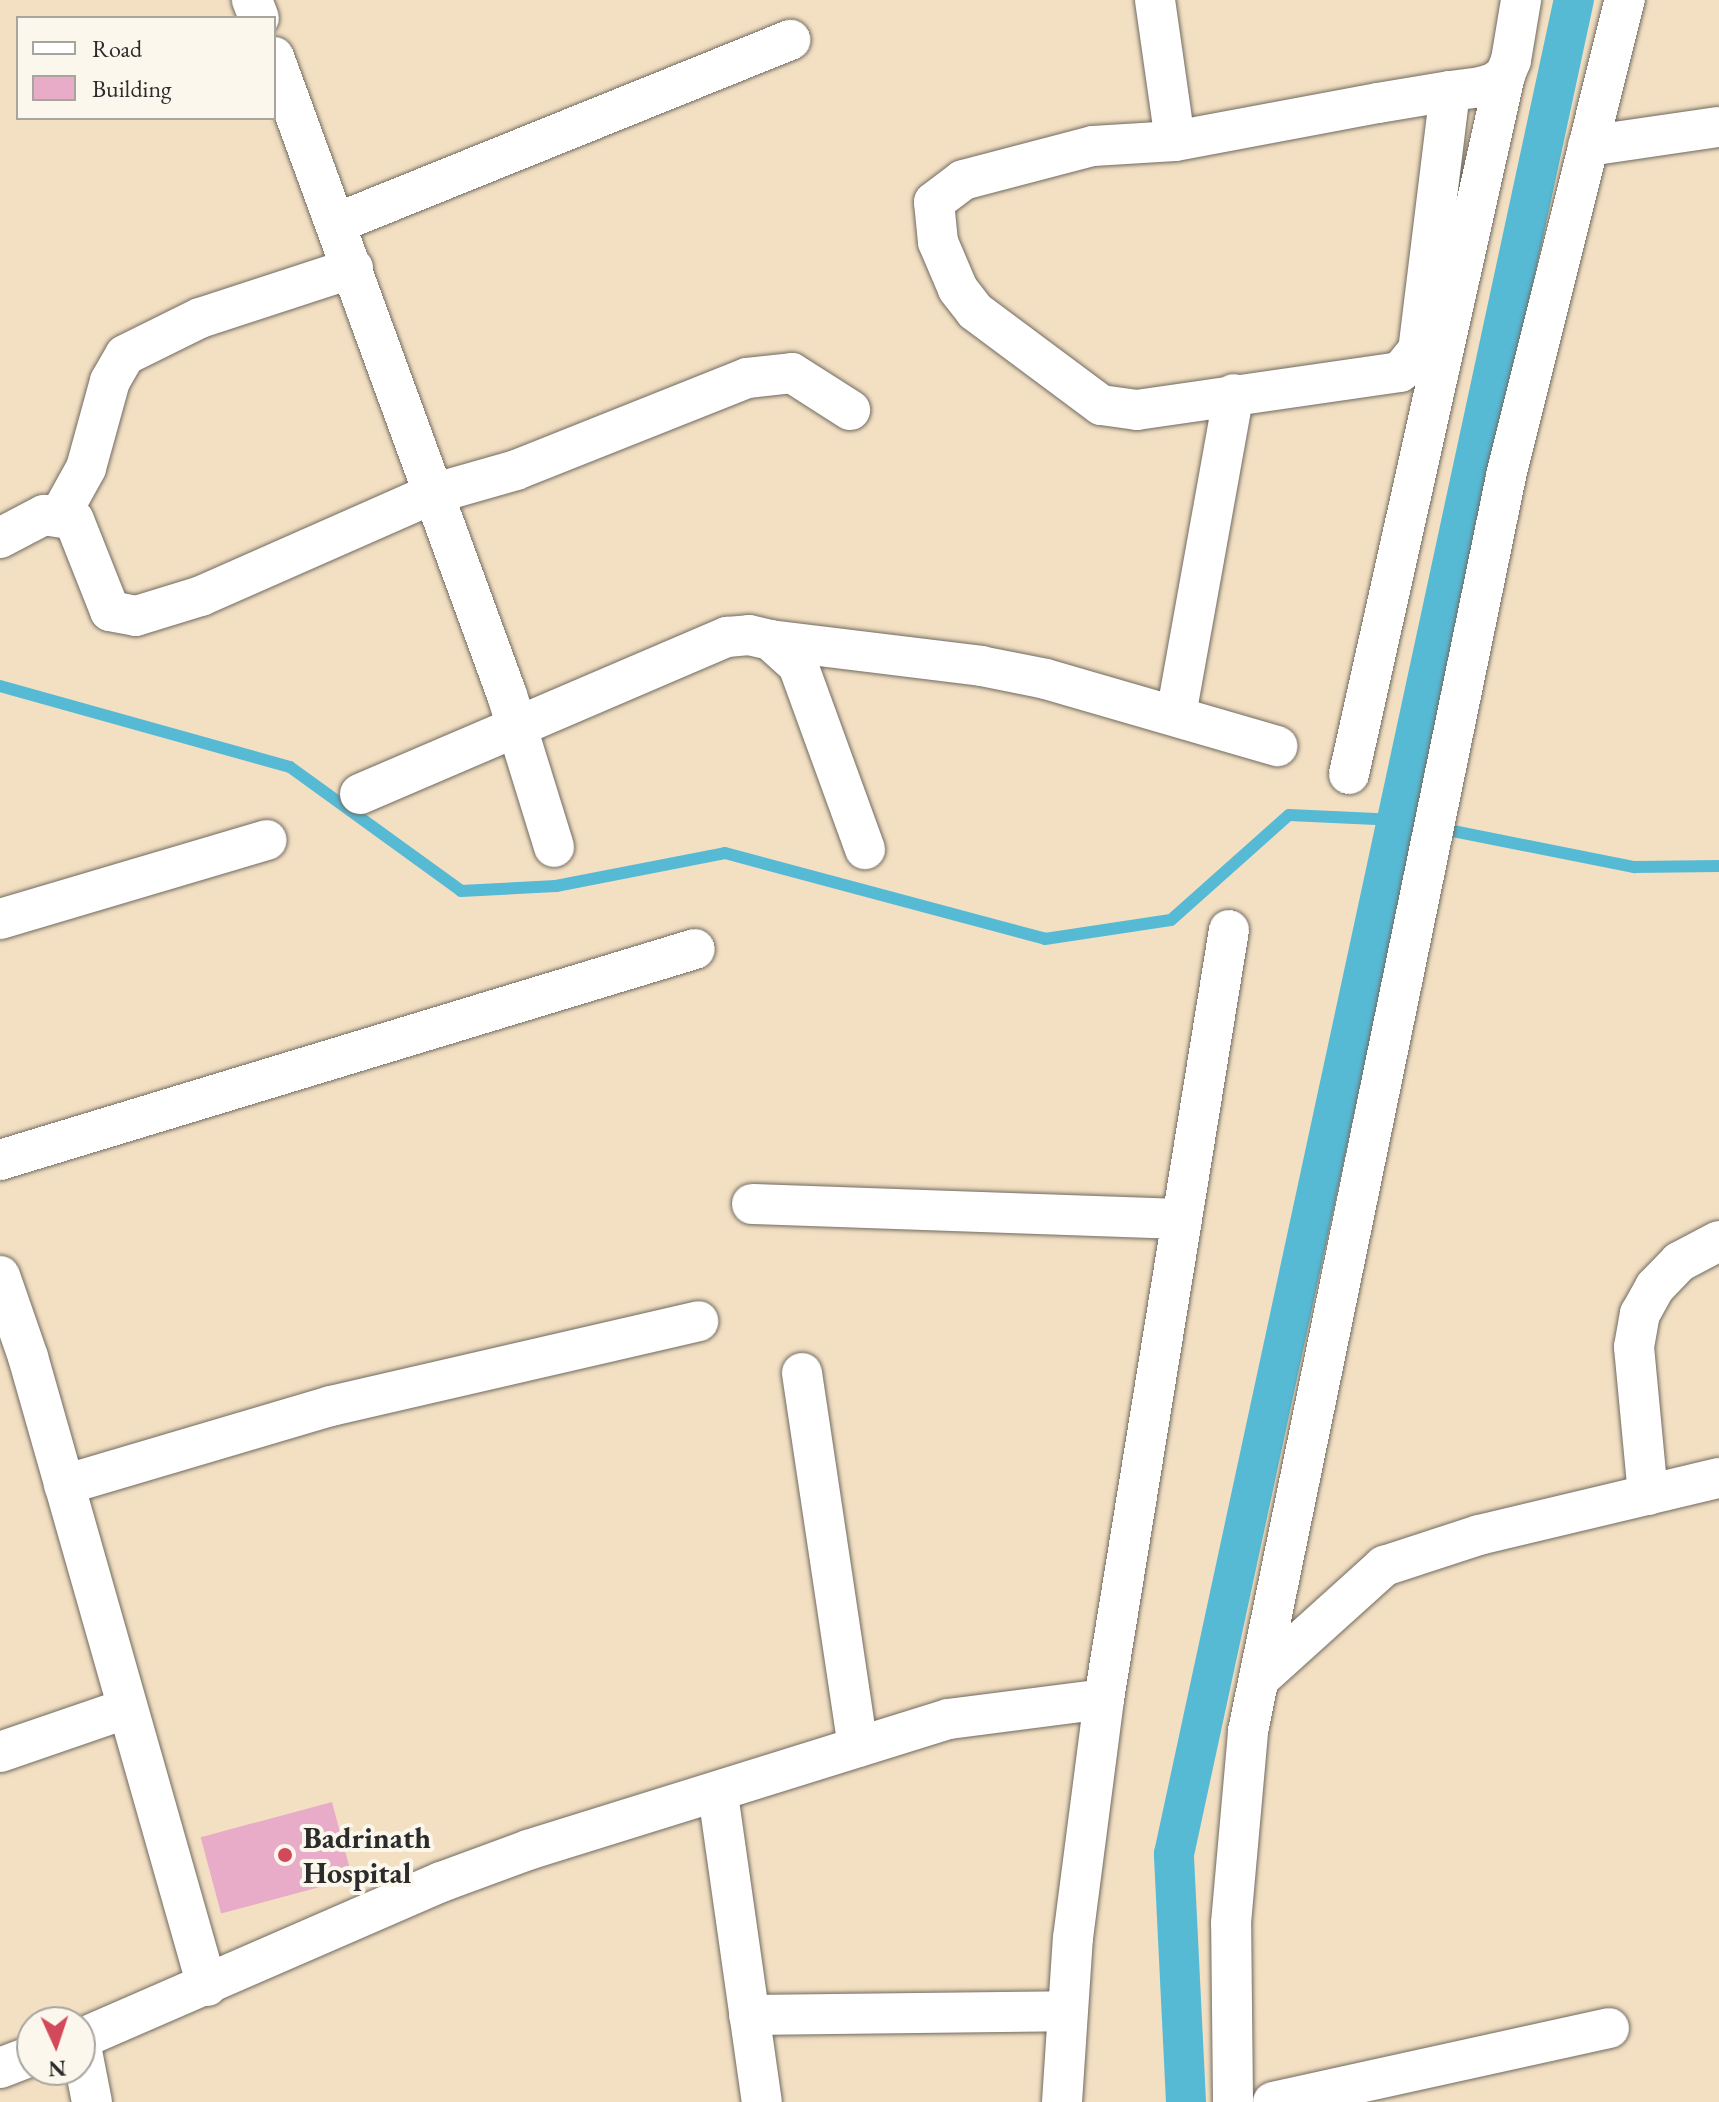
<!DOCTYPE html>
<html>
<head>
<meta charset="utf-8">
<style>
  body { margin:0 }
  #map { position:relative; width:1719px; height:2102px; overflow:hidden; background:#f3e0c3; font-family:"EB Garamond",serif }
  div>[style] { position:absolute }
  .stream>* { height:12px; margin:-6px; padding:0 6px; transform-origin:6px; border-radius:6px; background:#57bad5 }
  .canal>* { height:40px; margin:-20px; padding:0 20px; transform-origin:20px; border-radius:20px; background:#57bad5 }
  .building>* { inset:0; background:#e9acc8; transform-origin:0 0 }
  .roads { filter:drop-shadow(0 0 2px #716a60) drop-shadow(0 0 2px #716a60) }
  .minor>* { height:40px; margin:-20px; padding:0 20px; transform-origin:20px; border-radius:20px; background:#fff }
  .dots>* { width:22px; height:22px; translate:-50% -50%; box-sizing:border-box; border:4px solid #fbf7ec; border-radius:50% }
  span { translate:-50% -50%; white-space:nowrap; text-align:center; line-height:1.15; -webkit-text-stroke:8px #fbf7ec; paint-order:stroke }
  .poi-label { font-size:30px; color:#2b2b2b; font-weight:700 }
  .left { translate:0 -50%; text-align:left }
  .legend { position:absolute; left:16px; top:16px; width:260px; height:104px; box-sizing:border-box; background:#fbf7ec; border:2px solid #a8a59f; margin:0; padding:10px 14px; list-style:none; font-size:24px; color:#2b2b2b }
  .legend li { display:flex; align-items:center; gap:16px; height:40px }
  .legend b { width:40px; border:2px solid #a8a59f }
  .north { position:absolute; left:16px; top:2006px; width:80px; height:80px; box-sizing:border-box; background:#fbf7ec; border:2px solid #a8a59f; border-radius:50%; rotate:177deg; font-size:22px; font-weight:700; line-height:32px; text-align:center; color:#2b2b2b }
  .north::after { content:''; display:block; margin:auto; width:28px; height:36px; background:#d1495b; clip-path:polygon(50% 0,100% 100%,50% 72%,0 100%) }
</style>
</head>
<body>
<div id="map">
  <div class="stream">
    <div style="left:0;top:686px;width:301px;rotate:15.6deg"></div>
    <div style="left:290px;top:767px;width:211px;rotate:35.9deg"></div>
    <div style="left:461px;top:891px;width:95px;rotate:-3deg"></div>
    <div style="left:556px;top:886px;width:172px;rotate:-11deg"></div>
    <div style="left:725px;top:853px;width:331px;rotate:15deg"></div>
    <div style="left:1045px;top:939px;width:127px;rotate:-8.6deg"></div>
    <div style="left:1171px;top:920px;width:158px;rotate:-41.7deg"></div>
    <div style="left:1289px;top:815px;width:109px;rotate:2.6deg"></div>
    <div style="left:1398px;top:820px;width:241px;rotate:11.3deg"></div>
    <div style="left:1634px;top:867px;width:85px;rotate:-0.7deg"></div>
  </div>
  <div class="canal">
    <div style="left:1186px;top:2102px;width:248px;rotate:-92.8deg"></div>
    <div style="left:1174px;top:1854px;width:1897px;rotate:-77.83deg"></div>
  </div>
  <div class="building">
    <div style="left:332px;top:1802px;width:79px;height:136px;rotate:75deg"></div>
  </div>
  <div class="roads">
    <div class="minor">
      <div style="left:252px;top:0;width:19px;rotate:69deg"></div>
      <div style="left:1155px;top:0;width:142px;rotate:81.9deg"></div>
      <div style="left:274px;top:57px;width:679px;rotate:69.94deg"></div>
      <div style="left:507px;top:695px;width:159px;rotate:72.8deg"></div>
      <div style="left:1450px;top:91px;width:261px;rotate:97deg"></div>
      <div style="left:1418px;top:350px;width:28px;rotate:129deg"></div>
      <div style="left:1400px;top:372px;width:266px;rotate:171.8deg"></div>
      <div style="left:1137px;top:410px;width:36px;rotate:-172deg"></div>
      <div style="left:1101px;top:405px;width:157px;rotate:-143.3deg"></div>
      <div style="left:975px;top:311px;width:28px;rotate:-128deg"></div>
      <div style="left:958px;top:289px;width:51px;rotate:-113.1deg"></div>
      <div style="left:938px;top:242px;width:40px;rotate:-95.7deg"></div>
      <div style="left:934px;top:202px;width:36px;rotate:-37deg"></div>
      <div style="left:963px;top:180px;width:134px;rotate:-14.7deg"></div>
      <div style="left:1093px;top:146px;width:82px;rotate:-3.5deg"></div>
      <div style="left:1175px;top:141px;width:207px;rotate:-10.6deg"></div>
      <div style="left:1378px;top:103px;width:73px;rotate:-9.5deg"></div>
      <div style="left:1450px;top:91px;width:31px;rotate:-7deg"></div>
      <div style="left:1481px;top:87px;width:14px;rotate:-17deg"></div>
      <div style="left:1494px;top:83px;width:14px;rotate:-36deg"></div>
      <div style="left:1505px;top:75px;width:16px;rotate:-68deg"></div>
      <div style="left:1511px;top:60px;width:61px;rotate:-80.5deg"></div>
      <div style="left:1588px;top:146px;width:132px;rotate:-8.3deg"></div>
      <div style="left:337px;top:223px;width:489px;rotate:-22deg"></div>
      <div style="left:60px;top:515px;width:54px;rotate:-61deg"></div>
      <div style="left:86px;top:468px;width:90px;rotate:-74.6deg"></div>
      <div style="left:110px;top:381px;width:30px;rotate:-60deg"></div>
      <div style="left:125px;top:355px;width:84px;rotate:-26.3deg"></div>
      <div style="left:200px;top:318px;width:161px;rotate:-18.1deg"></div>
      <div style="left:0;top:538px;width:50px;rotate:-27.6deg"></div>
      <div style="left:44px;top:515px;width:30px;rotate:9deg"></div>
      <div style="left:74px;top:520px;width:98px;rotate:68.4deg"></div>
      <div style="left:110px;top:611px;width:26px;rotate:11deg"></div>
      <div style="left:136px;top:616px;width:68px;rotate:-17.1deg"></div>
      <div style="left:201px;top:596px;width:253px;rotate:-23.8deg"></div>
      <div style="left:432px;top:494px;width:87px;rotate:-15.9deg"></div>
      <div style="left:516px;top:470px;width:249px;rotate:-21.7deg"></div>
      <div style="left:747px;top:378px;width:45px;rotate:-6.3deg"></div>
      <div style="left:792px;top:373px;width:69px;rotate:32.5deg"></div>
      <div style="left:770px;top:640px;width:213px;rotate:7deg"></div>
      <div style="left:981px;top:666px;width:66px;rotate:11.3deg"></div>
      <div style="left:1046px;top:679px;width:241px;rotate:16.2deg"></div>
      <div style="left:1176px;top:715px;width:326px;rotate:-79.8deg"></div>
      <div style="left:1349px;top:774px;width:716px;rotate:-77.42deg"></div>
      <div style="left:360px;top:794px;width:399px;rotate:-23.2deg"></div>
      <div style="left:727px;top:637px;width:22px;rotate:-5deg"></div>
      <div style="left:749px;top:635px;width:22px;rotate:13deg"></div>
      <div style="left:770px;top:640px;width:38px;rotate:42deg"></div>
      <div style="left:798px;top:665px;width:196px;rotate:70deg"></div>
      <div style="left:0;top:919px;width:278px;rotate:-16.5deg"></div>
      <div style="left:0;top:1160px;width:726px;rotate:-16.89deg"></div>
      <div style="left:752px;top:1204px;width:430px;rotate:2deg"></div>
      <div style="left:0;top:1276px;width:86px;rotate:70.9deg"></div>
      <div style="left:28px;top:1357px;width:654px;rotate:74.11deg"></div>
      <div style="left:802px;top:1373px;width:378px;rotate:81.5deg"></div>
      <div style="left:64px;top:1485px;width:278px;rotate:-16.5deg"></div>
      <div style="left:331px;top:1406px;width:377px;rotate:-13deg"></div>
      <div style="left:1648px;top:1495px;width:149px;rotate:-95.4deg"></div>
      <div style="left:1634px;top:1347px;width:34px;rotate:-80deg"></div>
      <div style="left:1640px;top:1314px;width:31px;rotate:-61deg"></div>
      <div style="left:1655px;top:1287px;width:35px;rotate:-46deg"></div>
      <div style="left:1679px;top:1262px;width:45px;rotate:-27.7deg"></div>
      <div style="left:1259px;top:1679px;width:169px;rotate:-42.1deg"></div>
      <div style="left:1384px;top:1566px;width:100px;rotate:-18.1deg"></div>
      <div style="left:1479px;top:1535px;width:247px;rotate:-13.4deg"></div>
      <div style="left:0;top:1752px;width:135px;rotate:-19deg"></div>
      <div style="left:718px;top:1794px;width:311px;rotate:81.9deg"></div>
      <div style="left:749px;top:2015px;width:317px;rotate:-0.7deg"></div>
      <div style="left:80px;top:2039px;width:394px;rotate:-23.5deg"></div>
      <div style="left:441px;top:1882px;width:93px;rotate:-20.2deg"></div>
      <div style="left:528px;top:1850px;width:440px;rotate:-17.3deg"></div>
      <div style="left:948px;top:1719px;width:157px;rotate:-7.3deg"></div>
      <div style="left:80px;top:2041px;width:62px;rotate:78.9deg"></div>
      <div style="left:0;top:2068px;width:34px;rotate:-21deg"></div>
      <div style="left:1062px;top:2102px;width:164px;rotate:-86.2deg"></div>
      <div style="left:1073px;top:1938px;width:241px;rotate:-82.6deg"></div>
      <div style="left:1104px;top:1699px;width:779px;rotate:-80.77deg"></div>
      <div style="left:1233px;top:2102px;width:179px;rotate:-90.6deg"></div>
      <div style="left:1231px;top:1923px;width:193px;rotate:-84.9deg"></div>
      <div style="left:1248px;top:1731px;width:1281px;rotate:-78.38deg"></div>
      <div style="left:1506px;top:476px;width:491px;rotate:-76deg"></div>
      <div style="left:1273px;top:2102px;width:344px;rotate:-12.4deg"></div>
    </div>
  </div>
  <div class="dots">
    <div style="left:285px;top:1855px;background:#d1495b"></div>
  </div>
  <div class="poi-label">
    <span class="left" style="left:303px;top:1855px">Badrinath<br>Hospital</span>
  </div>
  <ul class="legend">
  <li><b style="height:10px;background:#fff"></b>Road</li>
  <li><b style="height:22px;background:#e9acc8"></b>Building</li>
  </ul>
  <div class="north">N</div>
</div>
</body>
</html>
